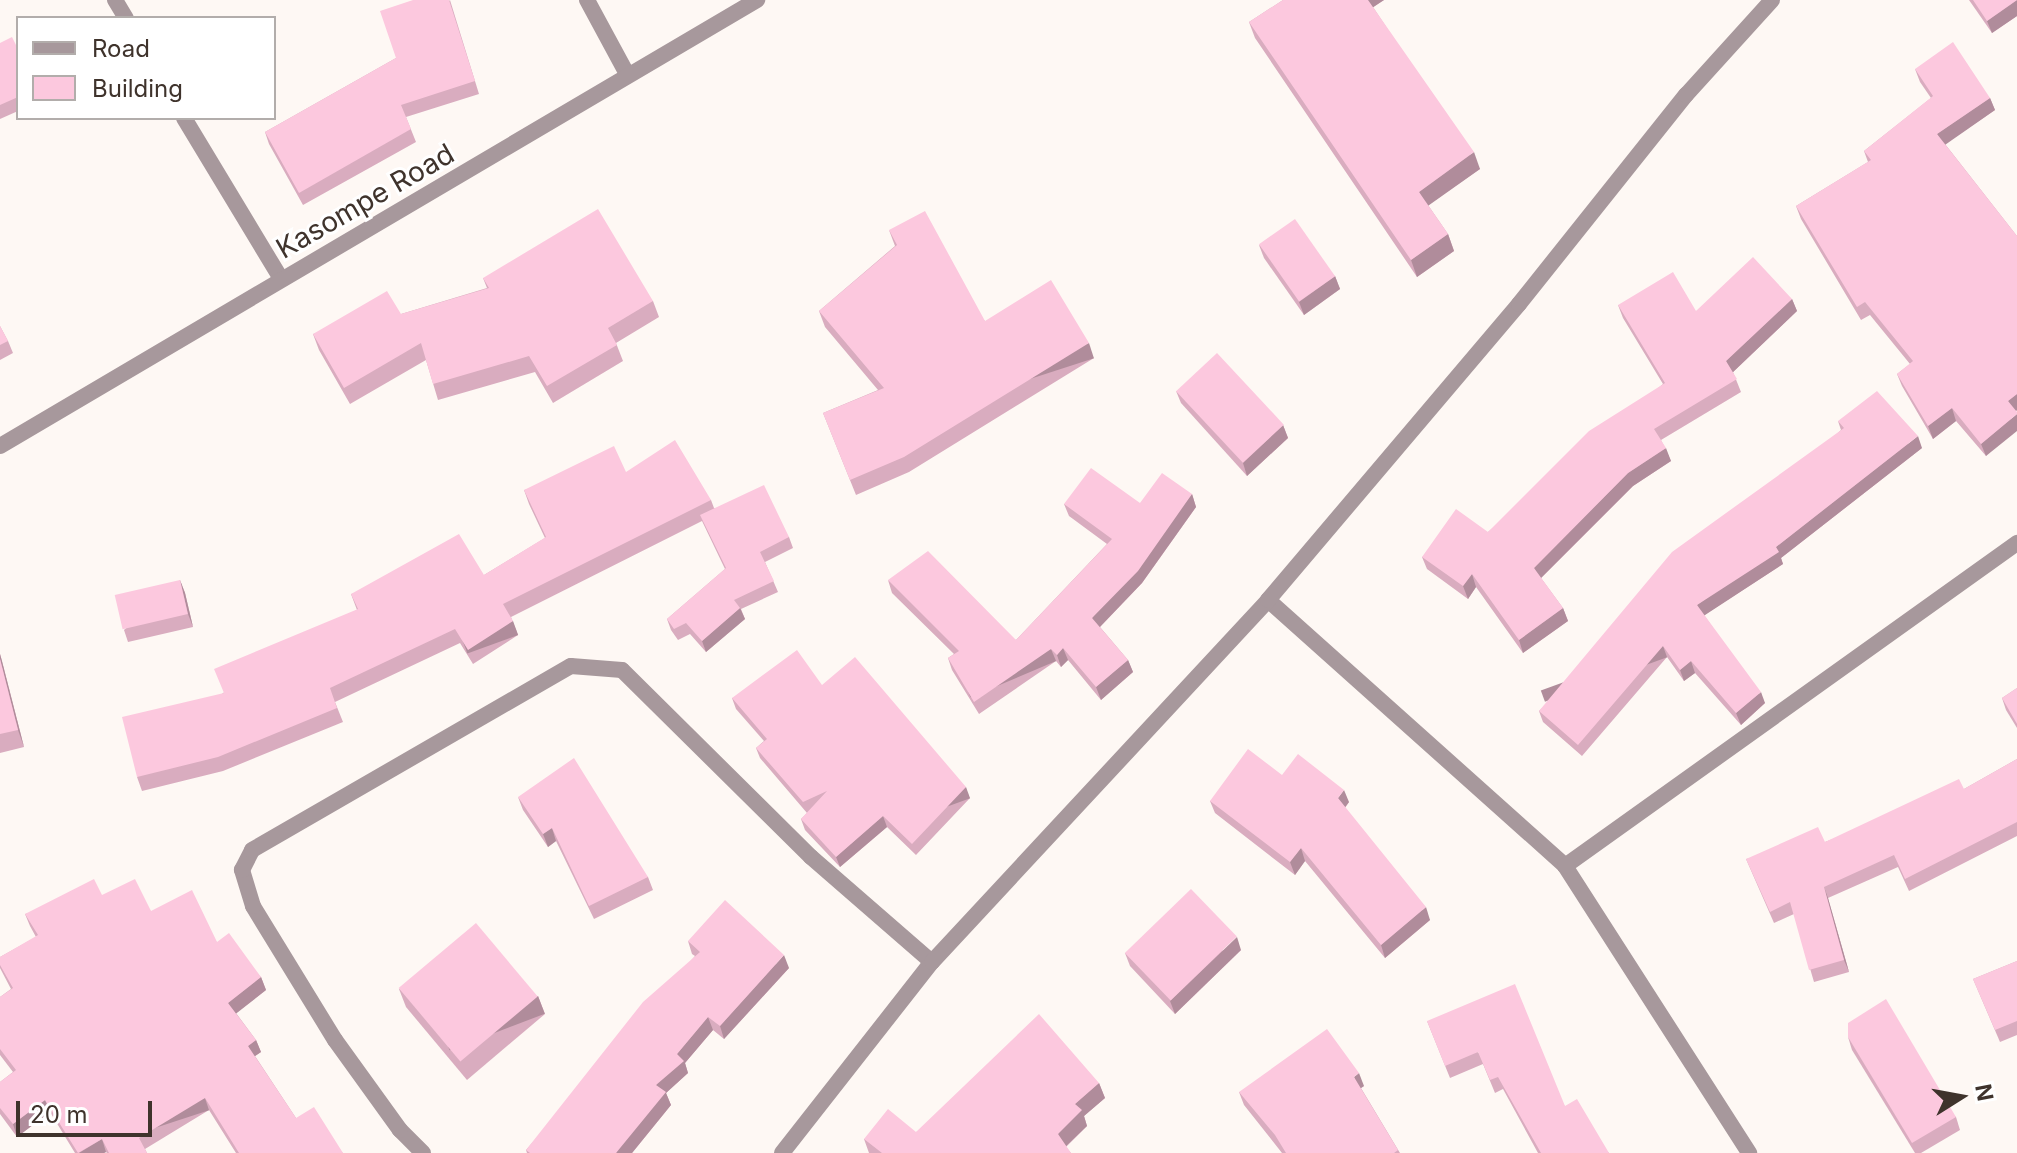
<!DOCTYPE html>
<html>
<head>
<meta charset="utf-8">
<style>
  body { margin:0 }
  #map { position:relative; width:2017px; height:1153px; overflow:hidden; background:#fef8f4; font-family:Inter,sans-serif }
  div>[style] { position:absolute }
  .minor>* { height:16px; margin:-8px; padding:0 8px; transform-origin:8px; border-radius:8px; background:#a7989c }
  .tertiary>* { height:16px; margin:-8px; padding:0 8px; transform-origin:8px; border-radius:8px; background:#a7989c }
  .wall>* { inset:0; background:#d9acbf }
  .shaded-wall>* { inset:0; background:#b08c9b; transform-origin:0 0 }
  .building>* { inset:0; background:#fcc8de; transform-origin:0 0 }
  span { translate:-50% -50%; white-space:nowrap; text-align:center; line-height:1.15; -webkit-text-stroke:6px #fff; paint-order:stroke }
  .street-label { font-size:28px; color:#3f332c }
  .legend { position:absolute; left:16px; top:16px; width:260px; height:104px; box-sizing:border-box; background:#fff; border:2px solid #b2adab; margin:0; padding:10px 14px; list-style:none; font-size:24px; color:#3f332c }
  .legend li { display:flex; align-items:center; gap:16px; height:40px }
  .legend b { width:40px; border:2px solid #b2adab }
  .north { position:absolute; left:1921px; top:1057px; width:80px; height:80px; -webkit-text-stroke:6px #fff; paint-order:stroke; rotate:79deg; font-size:22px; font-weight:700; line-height:32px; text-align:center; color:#3f332c }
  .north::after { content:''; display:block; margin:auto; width:28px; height:36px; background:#3f332c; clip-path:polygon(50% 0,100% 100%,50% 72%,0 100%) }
  .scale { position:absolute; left:16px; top:1101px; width:136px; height:36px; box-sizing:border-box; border:4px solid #3f332c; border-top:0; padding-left:10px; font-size:24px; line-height:28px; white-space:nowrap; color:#3f332c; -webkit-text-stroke:6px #fff; paint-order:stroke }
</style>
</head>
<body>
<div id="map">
  <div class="minor">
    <div style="left:115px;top:0;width:21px;rotate:59deg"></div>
    <div style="left:587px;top:0;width:84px;rotate:61.6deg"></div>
    <div style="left:184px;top:118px;width:188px;rotate:58.9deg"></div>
    <div style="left:1268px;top:600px;width:399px;rotate:41.8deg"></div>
    <div style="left:1565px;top:866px;width:341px;rotate:57.3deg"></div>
    <div style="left:1565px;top:866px;width:556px;rotate:-35.55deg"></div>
    <div style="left:423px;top:1153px;width:33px;rotate:-135deg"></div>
    <div style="left:400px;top:1130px;width:111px;rotate:-125.8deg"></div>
    <div style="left:335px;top:1040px;width:157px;rotate:-121.5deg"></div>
    <div style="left:253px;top:906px;width:38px;rotate:-107deg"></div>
    <div style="left:242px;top:870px;width:22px;rotate:-63deg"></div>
    <div style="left:252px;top:850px;width:368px;rotate:-30deg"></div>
    <div style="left:571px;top:666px;width:51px;rotate:4.5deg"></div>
    <div style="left:622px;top:670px;width:266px;rotate:44.7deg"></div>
    <div style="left:811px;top:857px;width:160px;rotate:41deg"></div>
    <div style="left:782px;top:1153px;width:243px;rotate:-51.9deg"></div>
    <div style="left:932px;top:962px;width:494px;rotate:-47.1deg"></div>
    <div style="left:1268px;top:600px;width:388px;rotate:-49.7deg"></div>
    <div style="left:1519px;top:304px;width:268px;rotate:-51.4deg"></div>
    <div style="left:1686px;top:95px;width:128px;rotate:-47.8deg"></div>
  </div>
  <div class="tertiary">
    <div style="left:0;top:446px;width:879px;rotate:-30.51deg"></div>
  </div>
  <div class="wall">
    <div style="clip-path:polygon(450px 0,479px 94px,406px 117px,416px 142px,303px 205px,269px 144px,265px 132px,396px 58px)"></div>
    <div style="clip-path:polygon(1283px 0,1384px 0,1373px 7px,1480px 169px,1428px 205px,1448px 234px,1454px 251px,1417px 277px,1255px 38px,1249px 22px)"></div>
    <div style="clip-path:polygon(1969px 0,2017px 0,2017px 16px,1992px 33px)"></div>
    <div style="clip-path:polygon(0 43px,18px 49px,18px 111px,0 119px)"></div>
    <div style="clip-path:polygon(1915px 69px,1990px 98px,1995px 110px,1945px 144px,2017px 236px,2017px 410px,1986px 456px,1956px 421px,1933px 439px,1902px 386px,1897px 374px,1910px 364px,1870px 315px,1861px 320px,1801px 219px,1796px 206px,1868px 162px,1864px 151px,1931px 98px,1920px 82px)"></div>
    <div style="clip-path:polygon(889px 230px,985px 321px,1094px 358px,909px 472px,856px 495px,823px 413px,878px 390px,825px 327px,819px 311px,895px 246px)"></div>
    <div style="clip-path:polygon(1259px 245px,1335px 276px,1340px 289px,1304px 315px,1264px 258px)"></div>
    <div style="clip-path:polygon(483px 278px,653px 301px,659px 317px,616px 343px,623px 361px,553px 403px,535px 372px,438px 400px,426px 360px,350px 404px,319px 350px,313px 334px,401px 314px,487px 288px)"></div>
    <div style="clip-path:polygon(1792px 299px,1797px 311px,1733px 372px,1741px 392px,1661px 440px,1671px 461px,1633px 486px,1541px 578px,1563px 608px,1568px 621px,1523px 653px,1476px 587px,1468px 599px,1427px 569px,1422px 557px,1488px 532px,1663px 384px,1623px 318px,1618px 305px,1696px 311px)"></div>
    <div style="clip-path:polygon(0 326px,8px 341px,13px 353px,0 360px)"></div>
    <div style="clip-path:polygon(1176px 391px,1283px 425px,1288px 438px,1247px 476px,1181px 403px)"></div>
    <div style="clip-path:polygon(1838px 421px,1922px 448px,1781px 558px,1783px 564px,1704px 615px,1765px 703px,1741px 725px,1695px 673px,1684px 681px,1667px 657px,1582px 756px,1543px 722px,1539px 711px,1841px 430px)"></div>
    <div style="clip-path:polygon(626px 472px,711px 500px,714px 508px,789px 537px,793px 548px,765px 562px,778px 592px,741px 609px,745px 619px,706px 652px,690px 634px,678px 640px,671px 630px,667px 619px,725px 569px,702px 521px,511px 617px,518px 635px,473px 664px,460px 643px,335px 702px,343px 722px,223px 771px,142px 791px,137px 777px,223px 693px,357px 610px,351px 594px,484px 575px,545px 538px,529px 504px,524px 490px)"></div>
    <div style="clip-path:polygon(1192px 494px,1196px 507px,1142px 583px,1100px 627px,1128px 660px,1133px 672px,1101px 700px,1068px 660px,1061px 667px,1056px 661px,979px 714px,952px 670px,948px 658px,954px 654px,892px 593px,888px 580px,1016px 640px,1107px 544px,1069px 516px,1064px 504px,1140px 503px)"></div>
    <div style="clip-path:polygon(180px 580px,185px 593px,193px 627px,128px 642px,124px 630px)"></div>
    <div style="clip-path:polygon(0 654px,24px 747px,0 753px)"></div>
    <div style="clip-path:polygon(822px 685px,970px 798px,916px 855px,887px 827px,840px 867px,805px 830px,801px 819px,807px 813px,760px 758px,756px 748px,764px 741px,736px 709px,732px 698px)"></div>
    <div style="clip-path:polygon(2017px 688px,2017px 728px,2006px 710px,2002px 698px)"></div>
    <div style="clip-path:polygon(2017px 759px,2017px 836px,1909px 891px,1898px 867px,1828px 898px,1849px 972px,1814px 982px,1794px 914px,1774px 923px,1746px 859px,1825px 842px,1964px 789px)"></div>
    <div style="clip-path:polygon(1282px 775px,1349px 802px,1345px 808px,1430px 920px,1385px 958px,1305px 861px,1295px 875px,1215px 813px,1210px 801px)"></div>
    <div style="clip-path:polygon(518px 797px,648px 877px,653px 890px,594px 919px,556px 841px,548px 847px,523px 810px)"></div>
    <div style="clip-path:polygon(102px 895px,151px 911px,217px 942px,261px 977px,266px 990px,236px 1013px,256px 1040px,261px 1052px,255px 1056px,296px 1118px,343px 1153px,236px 1153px,209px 1110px,145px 1149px,147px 1153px,107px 1153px,106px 1152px,104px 1153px,75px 1153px,50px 1112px,17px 1137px,0 1114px,0 1082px,13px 1072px,0 1055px,0 997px,11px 989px,0 968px,0 957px,36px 937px,30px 926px,25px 914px)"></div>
    <div style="clip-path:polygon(688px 941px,789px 968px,724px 1039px,713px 1030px,685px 1063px,688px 1073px,666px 1093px,671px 1105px,632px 1153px,527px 1153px,526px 1150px,695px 956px,692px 954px)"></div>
    <div style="clip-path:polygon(1241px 950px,1175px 1014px,1130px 966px,1125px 953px)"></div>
    <div style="clip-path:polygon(2017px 961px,2017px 1035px,2000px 1042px,1973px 979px)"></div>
    <div style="clip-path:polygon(399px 989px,538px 996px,545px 1014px,467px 1080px,406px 1007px)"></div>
    <div style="clip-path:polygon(1427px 1021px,1565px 1106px,1609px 1153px,1538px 1153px,1503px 1089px,1495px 1093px,1483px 1064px,1450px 1078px)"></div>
    <div style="clip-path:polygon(1848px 1037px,1956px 1117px,1960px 1130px,1921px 1153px,1915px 1153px,1852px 1050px)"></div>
    <div style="clip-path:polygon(1099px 1083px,1105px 1098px,1084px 1116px,1087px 1126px,1066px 1147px,1071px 1153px,869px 1153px,864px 1139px,916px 1132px)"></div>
    <div style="clip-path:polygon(1364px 1086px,1361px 1088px,1400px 1153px,1282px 1153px,1244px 1105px,1239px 1092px)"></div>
  </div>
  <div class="shaded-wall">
    <div style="clip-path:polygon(1366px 0,1384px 0,1369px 10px)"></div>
    <div style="clip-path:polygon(2017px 0,2017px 16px,1992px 33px,1987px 21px)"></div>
    <div style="clip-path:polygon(1990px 98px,1995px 110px,1942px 147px,1937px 134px)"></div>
    <div style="clip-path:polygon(1474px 152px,1480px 169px,1425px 208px,1419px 192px)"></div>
    <div style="clip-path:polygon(1448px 234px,1454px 251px,1417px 277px,1411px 260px)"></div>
    <div style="clip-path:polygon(1335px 276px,1340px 289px,1304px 315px,1299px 302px)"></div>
    <div style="clip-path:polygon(1792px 299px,1797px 311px,1731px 374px,1726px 361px)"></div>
    <div style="left:1089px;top:343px;width:16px;height:217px;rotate:72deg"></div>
    <div style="clip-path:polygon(2017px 394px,2017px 410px,2013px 413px,2008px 401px)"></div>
    <div style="clip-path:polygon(1952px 408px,1956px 421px,1933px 439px,1928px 426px)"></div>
    <div style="clip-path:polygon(2017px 414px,2017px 431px,1986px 456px,1981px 444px)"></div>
    <div style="clip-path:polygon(1283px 425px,1288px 438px,1247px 476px,1243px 463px)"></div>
    <div style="clip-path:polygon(1918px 436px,1922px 448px,1781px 558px,1783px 564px,1702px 617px,1697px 605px,1776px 547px)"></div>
    <div style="clip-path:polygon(1666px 448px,1671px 461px,1633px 486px,1539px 580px,1534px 568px,1628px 473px)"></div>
    <div style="clip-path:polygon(1192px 494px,1196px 507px,1142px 583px,1096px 631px,1092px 618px)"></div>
    <div style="clip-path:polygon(1472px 574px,1476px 587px,1468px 599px,1463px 586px)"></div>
    <div style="clip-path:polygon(180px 580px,185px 593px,193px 627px,188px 614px)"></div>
    <div style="clip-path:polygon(740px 608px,745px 619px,706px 652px,702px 641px)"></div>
    <div style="clip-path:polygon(1563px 608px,1568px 621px,1523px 653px,1519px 640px)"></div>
    <div style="left:513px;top:621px;width:15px;height:54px;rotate:70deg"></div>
    <div style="left:1663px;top:646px;width:12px;height:130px;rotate:70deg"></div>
    <div style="clip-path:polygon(1063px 648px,1068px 660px,1061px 667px,1057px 655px)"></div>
    <div style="left:1051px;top:649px;width:13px;height:93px;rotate:67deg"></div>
    <div style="clip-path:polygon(0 654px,2px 661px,24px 747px,18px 730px,0 659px)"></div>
    <div style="clip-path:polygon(1128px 660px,1133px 672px,1101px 700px,1096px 687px)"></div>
    <div style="clip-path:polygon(1691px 661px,1695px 673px,1684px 681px,1680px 670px)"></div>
    <div style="clip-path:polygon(1761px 692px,1765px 703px,1741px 725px,1736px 713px)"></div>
    <div style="left:966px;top:787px;width:12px;height:79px;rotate:70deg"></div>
    <div style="clip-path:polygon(1344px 790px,1349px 802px,1342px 811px,1338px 798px)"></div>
    <div style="clip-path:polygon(883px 816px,887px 827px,840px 867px,836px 857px)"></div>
    <div style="clip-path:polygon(552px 828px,556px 841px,548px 847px,543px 834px)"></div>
    <div style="clip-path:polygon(1301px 848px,1305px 861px,1295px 875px,1290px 862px)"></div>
    <div style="clip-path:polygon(1824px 887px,1828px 898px,1849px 972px,1844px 960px)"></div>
    <div style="clip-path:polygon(1426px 907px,1430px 920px,1385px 958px,1381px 945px)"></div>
    <div style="clip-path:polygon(1237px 937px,1241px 950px,1175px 1014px,1170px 1001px)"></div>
    <div style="clip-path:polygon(784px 955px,789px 968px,724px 1039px,720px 1026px)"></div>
    <div style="clip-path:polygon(261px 977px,266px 990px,233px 1016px,228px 1003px)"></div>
    <div style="left:538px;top:996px;width:19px;height:102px;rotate:69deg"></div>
    <div style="clip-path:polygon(708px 1017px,713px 1030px,685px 1063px,688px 1073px,666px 1093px,671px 1105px,632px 1153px,616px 1153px,656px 1085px,677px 1054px)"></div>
    <div style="clip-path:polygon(256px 1040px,261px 1052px,252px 1058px,248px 1046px)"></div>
    <div style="clip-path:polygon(1359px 1073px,1364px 1086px,1358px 1090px,1354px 1077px)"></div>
    <div style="clip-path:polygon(1099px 1083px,1105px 1098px,1084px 1116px,1087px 1126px,1063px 1149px,1058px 1134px,1075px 1104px)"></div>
    <div style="left:205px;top:1098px;width:13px;height:77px;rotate:72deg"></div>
    <div style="clip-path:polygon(45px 1100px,50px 1112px,17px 1137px,13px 1124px)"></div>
    <div style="clip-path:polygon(102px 1139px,106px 1152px,104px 1153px,79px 1153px)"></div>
  </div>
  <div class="building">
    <div style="clip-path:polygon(413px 0,449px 0,475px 81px,401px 105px,411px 129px,299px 193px,265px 132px,396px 58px,380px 11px)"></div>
    <div style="clip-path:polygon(1283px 0,1368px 0,1474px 152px,1419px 192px,1448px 234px,1411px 260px,1249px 22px)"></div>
    <div style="clip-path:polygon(1973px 0,2017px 0,1987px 21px)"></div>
    <div style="clip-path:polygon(12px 37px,18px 49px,18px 97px,0 105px,0 43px)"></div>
    <div style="clip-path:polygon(1953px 42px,1990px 98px,1937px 134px,2017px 236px,2017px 394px,2008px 401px,2017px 412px,2017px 414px,1981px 444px,1952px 408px,1928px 426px,1897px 374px,1913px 361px,1865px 302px,1857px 307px,1796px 206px,1871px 160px,1864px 151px,1933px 96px,1915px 69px)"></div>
    <div style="clip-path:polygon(598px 209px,653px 301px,608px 328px,617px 345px,547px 386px,529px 356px,433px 384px,421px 343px,344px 388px,313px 334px,387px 291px,401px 314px,489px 288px,483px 278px)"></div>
    <div style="clip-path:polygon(925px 211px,985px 321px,1051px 280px,1089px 343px,904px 457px,850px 480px,823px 413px,884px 388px,819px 311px,897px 245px,889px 230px)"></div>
    <div style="left:1295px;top:219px;width:70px;height:44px;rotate:55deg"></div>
    <div style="clip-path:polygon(1753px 257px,1792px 299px,1726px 361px,1737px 379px,1654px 429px,1666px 448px,1628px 473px,1534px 568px,1563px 608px,1519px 640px,1472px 574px,1463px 586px,1422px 557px,1456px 509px,1488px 532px,1589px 431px,1665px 383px,1618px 305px,1673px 272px,1696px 311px)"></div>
    <div style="clip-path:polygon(0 326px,8px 341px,0 345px)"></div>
    <div style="left:1217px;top:353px;width:98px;height:56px;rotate:47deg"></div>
    <div style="clip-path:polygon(1877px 391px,1918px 436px,1776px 547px,1779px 552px,1697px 605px,1761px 692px,1736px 713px,1691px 661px,1680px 670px,1663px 646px,1578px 745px,1539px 711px,1672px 552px,1844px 428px,1838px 421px)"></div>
    <div style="clip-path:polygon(675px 440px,711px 500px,503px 604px,513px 621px,468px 650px,455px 629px,330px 688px,337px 708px,218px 757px,137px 777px,122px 717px,224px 693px,214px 669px,358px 609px,351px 594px,459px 534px,484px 575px,546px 537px,524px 490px,614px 446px,626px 472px)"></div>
    <div style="clip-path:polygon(1091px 468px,1140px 503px,1162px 473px,1192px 494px,1138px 571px,1092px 618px,1128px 660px,1096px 687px,1063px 648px,1057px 655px,1051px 649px,974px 702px,948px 658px,959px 651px,888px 580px,928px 551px,1016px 640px,1112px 539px,1064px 504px)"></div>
    <div style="clip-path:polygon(764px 485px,789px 537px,760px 552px,774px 581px,734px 600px,740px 608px,702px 641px,686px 623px,674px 629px,667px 619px,726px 568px,700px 515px)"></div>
    <div style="left:180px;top:580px;width:35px;height:67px;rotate:77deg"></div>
    <div style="clip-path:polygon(797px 650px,822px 685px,855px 657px,966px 787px,912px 844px,883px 816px,836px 857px,801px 819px,827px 791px,803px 802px,756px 748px,767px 739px,732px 698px)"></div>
    <div style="clip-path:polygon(0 659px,18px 730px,0 734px)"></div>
    <div style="clip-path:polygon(2017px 688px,2017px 724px,2002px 698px)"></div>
    <div style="clip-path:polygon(1248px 749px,1282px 775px,1298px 754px,1344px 790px,1338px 798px,1426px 907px,1381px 945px,1301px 848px,1290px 862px,1210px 801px)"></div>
    <div style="clip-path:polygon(574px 758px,648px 877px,589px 906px,552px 828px,543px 834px,518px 797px)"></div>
    <div style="clip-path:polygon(2017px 759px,2017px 822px,1905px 879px,1894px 855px,1824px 887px,1844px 960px,1809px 970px,1790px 902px,1770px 912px,1746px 859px,1818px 827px,1825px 842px,1959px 779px,1964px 789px)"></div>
    <div style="clip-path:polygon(94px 879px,102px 895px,135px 879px,151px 911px,192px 890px,217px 942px,229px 933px,261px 977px,228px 1003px,256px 1040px,248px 1046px,296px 1118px,314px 1107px,343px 1153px,239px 1153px,205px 1098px,139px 1138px,147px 1153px,109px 1153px,102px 1139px,78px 1153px,45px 1100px,13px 1124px,0 1108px,0 1082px,16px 1070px,0 1049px,0 997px,13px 988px,0 965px,0 957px,38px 935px,25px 914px)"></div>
    <div style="left:1191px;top:889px;width:66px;height:92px;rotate:46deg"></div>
    <div style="clip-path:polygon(725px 900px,784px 955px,720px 1026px,708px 1017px,677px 1054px,684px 1061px,656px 1085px,666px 1092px,616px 1153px,530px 1153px,526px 1150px,643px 1002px,700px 952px,688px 941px)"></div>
    <div style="left:476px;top:923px;width:96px;height:101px;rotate:50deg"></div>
    <div style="clip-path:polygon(2017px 961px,2017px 1021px,1995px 1030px,1973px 979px)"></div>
    <div style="clip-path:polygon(1515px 984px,1565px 1106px,1577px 1099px,1609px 1153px,1541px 1153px,1498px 1077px,1490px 1080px,1478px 1052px,1445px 1066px,1427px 1021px)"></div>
    <div style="clip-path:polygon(1886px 999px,1956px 1117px,1912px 1143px,1848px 1037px,1848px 1023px)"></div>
    <div style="clip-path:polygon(1039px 1014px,1099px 1083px,1075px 1104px,1082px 1110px,1058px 1134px,1071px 1153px,882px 1153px,864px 1139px,888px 1109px,916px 1132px)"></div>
    <div style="clip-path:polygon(1327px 1029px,1359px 1073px,1354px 1077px,1398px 1150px,1394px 1153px,1286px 1153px,1275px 1135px,1239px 1092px)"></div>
  </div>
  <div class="street-label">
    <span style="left:365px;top:201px;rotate:-30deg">Kasompe Road</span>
  </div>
  <ul class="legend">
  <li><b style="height:10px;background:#a7989c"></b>Road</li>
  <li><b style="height:22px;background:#fcc8de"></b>Building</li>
  </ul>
  <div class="north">N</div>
  <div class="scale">20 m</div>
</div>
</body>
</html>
